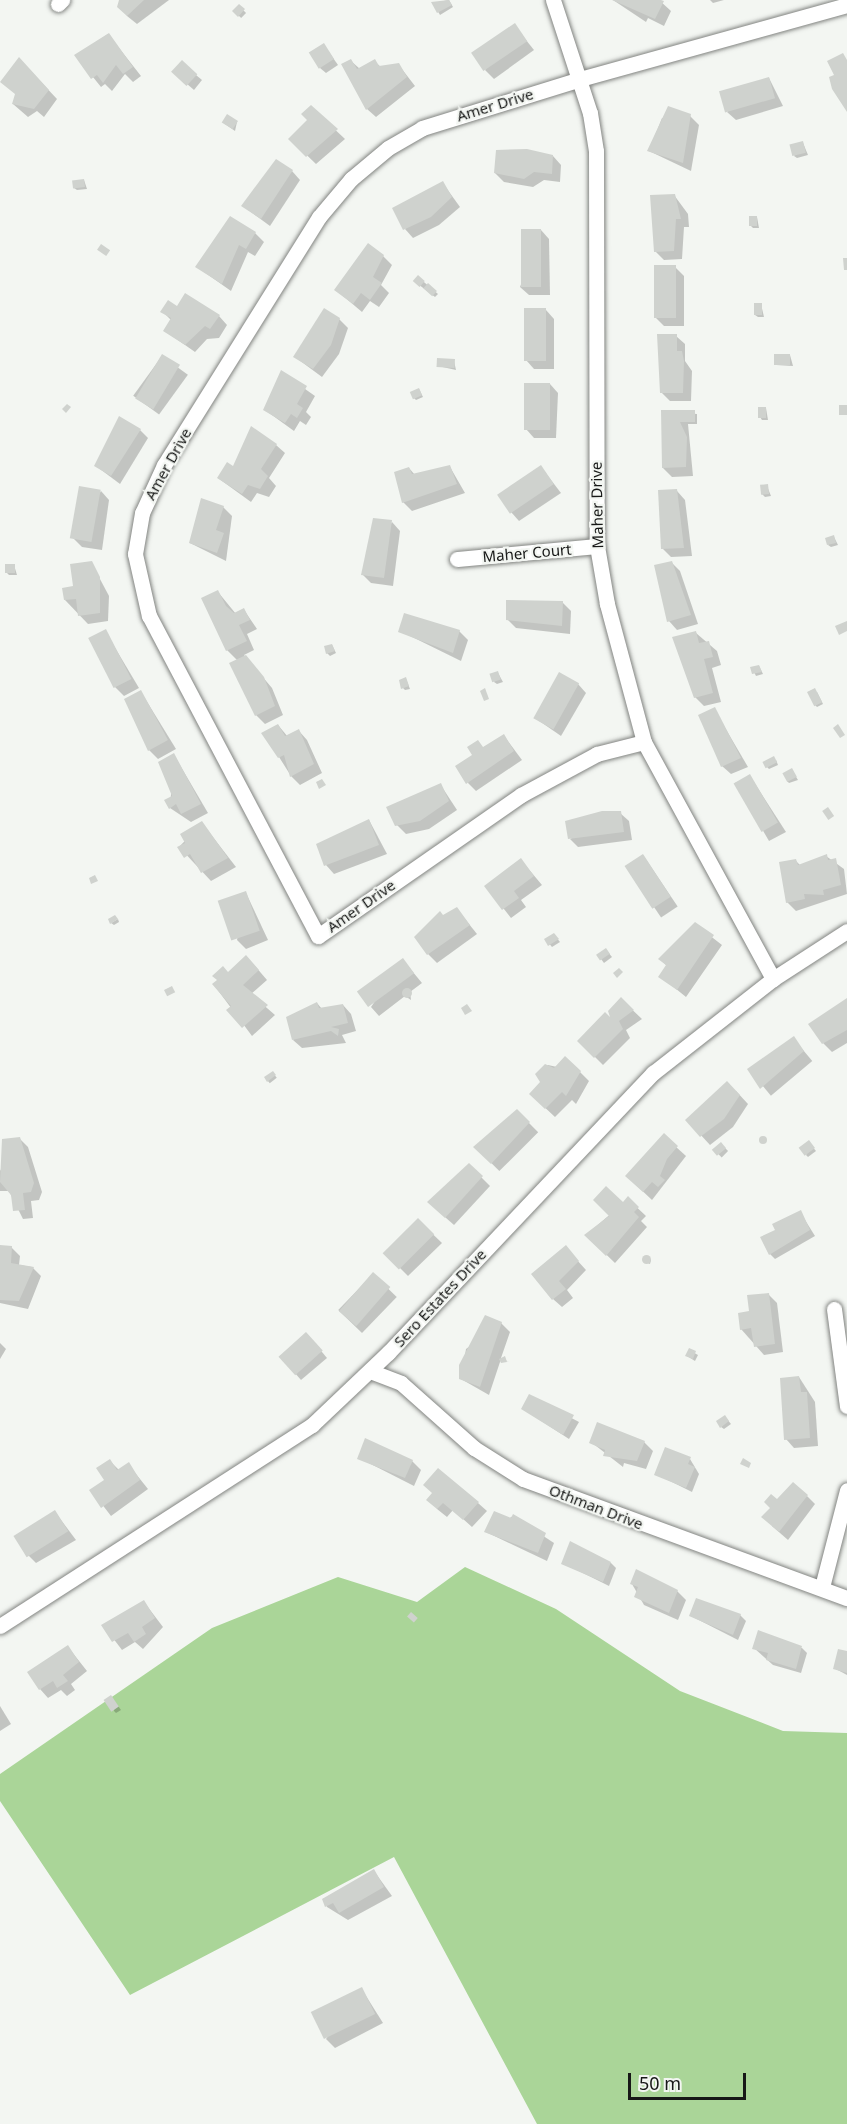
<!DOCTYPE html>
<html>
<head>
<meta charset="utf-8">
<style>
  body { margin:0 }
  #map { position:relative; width:847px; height:2124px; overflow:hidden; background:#f3f6f2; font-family:"Noto Sans",sans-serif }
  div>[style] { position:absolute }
  .forest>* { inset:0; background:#aad598 }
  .shadow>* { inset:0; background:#0003; transform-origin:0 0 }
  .building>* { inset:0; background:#cfd2ce; transform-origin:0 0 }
  .round { border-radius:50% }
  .roads { filter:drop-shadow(0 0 2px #828481) drop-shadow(0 0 2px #828481) }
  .minor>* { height:15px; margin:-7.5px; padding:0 7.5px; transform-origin:7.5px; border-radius:7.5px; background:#fff }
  span { translate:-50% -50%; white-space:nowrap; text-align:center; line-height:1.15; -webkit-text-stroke:4.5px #f3f6f2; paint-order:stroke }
  .street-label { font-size:15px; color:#171817 }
  .scale { position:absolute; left:628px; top:2073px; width:118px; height:27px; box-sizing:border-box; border:3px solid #171817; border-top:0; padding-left:8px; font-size:18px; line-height:21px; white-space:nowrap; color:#171817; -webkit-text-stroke:4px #f3f6f2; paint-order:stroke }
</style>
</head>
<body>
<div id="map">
  <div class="forest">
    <div style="clip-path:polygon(465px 1567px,556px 1609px,680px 1691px,783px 1731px,847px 1733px,847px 2124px,537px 2124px,394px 1857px,130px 1995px,0 1801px,0 1774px,212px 1628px,338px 1577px,417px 1602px)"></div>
  </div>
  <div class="shadow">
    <div style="clip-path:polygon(124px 0,169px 0,137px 24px,127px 16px)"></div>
    <div style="clip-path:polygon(449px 0,453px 7px,440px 15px,433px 3px)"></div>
    <div style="clip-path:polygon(613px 0,659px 0,671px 11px,664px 26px,648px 18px,646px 22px)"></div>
    <div style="clip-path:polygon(710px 0,724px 0,713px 3px)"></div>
    <div style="left:239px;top:6px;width:10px;height:7px;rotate:45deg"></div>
    <div style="clip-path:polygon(514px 25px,534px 50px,494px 79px,485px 70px)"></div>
    <div style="clip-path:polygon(108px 34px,141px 76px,133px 82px,125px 74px,112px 91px,105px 84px,101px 87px,76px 56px)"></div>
    <div style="clip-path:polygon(324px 45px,338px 65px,326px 73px,320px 68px)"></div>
    <div style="clip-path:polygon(351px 61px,360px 69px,374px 61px,381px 67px,398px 64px,415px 86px,376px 117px,367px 109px)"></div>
    <div style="clip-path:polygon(27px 67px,57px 99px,44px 117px,37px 111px,28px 117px,13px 104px)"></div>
    <div style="clip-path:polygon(196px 75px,202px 80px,194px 90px,179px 77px)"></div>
    <div style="clip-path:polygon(769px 78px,783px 106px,736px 120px,727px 112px)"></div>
    <div style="clip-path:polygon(311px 107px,345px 139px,316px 164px,290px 139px,309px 120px)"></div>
    <div style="clip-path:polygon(690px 116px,699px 125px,691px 171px,649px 151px,662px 118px)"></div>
    <div style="clip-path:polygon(237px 122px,235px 131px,225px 124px)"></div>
    <div style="clip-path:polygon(803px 143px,808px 155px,797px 158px,794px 156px)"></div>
    <div style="clip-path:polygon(553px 156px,561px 165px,560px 182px,544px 180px,533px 187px,504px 182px,495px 173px)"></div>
    <div style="clip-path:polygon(292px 171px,300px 180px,270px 226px,243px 206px)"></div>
    <div style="clip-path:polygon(84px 180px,87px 189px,77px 190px,74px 188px)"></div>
    <div style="clip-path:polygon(442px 182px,460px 207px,439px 225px,413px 238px,405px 229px)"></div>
    <div style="clip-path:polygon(674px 195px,688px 214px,689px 227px,684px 227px,682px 259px,664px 260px,655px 251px)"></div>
    <div style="clip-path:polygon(757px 217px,759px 228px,753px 228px,751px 226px)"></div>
    <div style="clip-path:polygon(541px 230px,549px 239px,550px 295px,529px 295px,520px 287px)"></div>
    <div style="clip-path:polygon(255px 233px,264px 242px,255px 256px,248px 252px,231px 291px,197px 267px)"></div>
    <div style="clip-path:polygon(383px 256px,392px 265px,381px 285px,389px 293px,379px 307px,370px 301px,362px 312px,336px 290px)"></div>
    <div style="clip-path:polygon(675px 267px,684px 276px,684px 326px,664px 326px,655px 317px)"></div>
    <div style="clip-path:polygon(418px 277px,438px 294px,435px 297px,414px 281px)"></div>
    <div style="clip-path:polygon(761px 304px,764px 317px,758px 317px,755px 315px)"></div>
    <div style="clip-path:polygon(546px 310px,554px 319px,554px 369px,534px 369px,526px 360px)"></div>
    <div style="clip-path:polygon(162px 311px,219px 316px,227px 325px,219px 338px,207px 339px,195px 352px,165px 331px,171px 320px)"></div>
    <div style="clip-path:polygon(339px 319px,348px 328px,339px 354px,322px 377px,295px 357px)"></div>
    <div style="clip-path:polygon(676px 336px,685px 344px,685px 361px,692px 371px,691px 401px,670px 401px,661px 392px)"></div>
    <div style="clip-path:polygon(790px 355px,793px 366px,776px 365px)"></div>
    <div style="left:162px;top:356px;width:32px;height:49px;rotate:36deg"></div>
    <div style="clip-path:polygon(454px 361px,456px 370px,438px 366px)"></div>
    <div style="clip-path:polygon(281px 372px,315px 396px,306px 412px,311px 417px,306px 425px,300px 421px,294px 431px,265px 410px)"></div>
    <div style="clip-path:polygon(550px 384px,558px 393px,556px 438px,534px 438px,526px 429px)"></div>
    <div style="clip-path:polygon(419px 389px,423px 397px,416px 400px,414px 398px)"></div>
    <div style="clip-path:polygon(766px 408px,768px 420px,762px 420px,760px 417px)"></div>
    <div style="clip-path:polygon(662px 411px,697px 414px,697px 424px,688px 424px,693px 476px,672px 477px,663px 468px)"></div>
    <div style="clip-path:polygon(140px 430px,148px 438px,120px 484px,96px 466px)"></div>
    <div style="clip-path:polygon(276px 445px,285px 453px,269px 478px,276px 486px,269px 497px,257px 493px,251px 502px,218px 478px)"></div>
    <div style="clip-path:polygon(450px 467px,465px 493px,412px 511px,403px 502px,409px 468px,415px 475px)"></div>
    <div style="clip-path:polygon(541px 467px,561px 493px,519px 521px,511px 512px)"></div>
    <div style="clip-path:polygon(767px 486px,771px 496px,765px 497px,762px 494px)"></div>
    <div style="clip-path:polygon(101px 491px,109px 500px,102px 550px,82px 547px,73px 538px)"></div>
    <div style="clip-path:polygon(677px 491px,685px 500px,692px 556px,671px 557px,662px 548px)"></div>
    <div style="clip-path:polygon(223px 507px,232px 516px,226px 561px,190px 543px)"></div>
    <div style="clip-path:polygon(392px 522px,400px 531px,393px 586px,371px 583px,363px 575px)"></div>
    <div style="clip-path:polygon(834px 537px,838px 545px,831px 547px,828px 545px)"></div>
    <div style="clip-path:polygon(91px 562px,109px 596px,108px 621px,88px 624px,65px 600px)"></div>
    <div style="clip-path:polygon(671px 562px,680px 571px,698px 624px,677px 630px,669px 621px)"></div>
    <div style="clip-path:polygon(14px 565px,17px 575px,9px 575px,7px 573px)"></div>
    <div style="clip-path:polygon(218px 592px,236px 614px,244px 610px,257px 629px,247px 634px,254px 650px,244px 655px,272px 688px,283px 715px,265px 724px,256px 715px,238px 661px,227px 650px)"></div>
    <div style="clip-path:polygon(562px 602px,571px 611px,570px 634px,516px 628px,507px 619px)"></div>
    <div style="clip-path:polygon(105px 631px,139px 688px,124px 696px,115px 687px)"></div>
    <div style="clip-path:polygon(400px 631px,459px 631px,468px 640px,461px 661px)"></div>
    <div style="clip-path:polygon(696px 633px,717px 651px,721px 665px,712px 668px,721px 702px,704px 706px,695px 697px)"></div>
    <div style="clip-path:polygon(332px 645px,336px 653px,330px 656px,327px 653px)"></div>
    <div style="clip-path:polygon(759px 666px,763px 674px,756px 676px,752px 668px)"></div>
    <div style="clip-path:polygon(498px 673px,503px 682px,497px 684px,494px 682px)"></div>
    <div style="clip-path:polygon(406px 679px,410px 689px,405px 690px,403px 688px)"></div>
    <div style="clip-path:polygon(578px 684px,586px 693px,561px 736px,535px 718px)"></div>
    <div style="clip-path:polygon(141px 692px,176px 749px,158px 759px,149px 750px)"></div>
    <div style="clip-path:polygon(817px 692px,823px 704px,817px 707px,815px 705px)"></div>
    <div style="clip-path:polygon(714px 709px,748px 767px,731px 774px,722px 766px)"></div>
    <div style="clip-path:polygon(278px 725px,288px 737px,299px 731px,307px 740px,322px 773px,300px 785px,291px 776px,279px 757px)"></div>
    <div style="clip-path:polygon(504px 736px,522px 760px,476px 791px,468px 783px,474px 756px)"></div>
    <div style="clip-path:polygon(174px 755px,208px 813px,191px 822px,170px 808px)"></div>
    <div style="clip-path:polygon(776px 760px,778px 765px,769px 769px,767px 767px)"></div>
    <div style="clip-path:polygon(792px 770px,798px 780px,789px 783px,787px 781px)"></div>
    <div style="clip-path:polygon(750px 776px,786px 832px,769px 841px,735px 783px)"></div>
    <div style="clip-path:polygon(440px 784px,457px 810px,429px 829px,406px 834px,397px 825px)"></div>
    <div style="clip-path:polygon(620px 813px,629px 821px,632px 840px,578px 847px,570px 839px)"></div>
    <div style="clip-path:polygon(369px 820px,387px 854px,334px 874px,326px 865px)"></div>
    <div style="clip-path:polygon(202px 823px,236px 867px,211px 881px,179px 847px)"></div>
    <div style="left:643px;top:855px;width:62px;height:20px;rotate:56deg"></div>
    <div style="clip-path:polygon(826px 856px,844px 869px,847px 894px,796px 911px,787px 902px,796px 861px,801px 866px)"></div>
    <div style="clip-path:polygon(521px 860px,542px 885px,521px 900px,526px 907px,511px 918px,486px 886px)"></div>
    <div style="clip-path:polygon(246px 893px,268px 940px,246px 949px,237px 940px)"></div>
    <div style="clip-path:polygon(457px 909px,477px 934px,437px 963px,428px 954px,443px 917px)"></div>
    <div style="clip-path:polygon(118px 919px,119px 922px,114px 925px,111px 923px)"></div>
    <div style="clip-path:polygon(695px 924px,722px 945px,686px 997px,660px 976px,667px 966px,660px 959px)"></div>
    <div style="clip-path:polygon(556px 937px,560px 942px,552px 947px,546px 940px)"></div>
    <div style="clip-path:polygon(608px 952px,612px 957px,604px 963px,598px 955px)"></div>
    <div style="clip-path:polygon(403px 960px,422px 983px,410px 992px,411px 1000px,405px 996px,379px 1016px,371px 1007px)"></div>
    <div style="clip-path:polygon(255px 966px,267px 980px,251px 994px,275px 1015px,252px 1036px,214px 985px,228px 974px)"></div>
    <div style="clip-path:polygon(621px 999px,642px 1019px,626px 1030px,630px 1038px,603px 1065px,579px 1041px,614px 1023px)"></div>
    <div style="clip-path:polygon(847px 1000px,847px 1043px,832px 1052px,823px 1043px)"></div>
    <div style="clip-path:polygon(317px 1003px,322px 1009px,343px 1005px,351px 1014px,356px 1031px,342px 1035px,346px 1043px,302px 1048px,293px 1040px)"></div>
    <div style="left:793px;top:1038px;width:30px;height:54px;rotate:50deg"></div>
    <div style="clip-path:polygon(548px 1065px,580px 1072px,589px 1081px,576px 1104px,572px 1100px,555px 1117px,540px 1103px,542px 1082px,537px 1074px)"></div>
    <div style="left:273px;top:1073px;width:6px;height:9px;rotate:51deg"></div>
    <div style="clip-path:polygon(736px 1091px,748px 1104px,733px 1127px,710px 1145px,687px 1120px)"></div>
    <div style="left:517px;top:1111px;width:30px;height:55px;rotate:45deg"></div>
    <div style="clip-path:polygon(664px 1136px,686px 1156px,652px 1200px,636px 1185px)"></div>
    <div style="clip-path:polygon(19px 1138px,28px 1147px,42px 1192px,39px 1200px,31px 1201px,33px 1218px,23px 1219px,9px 1191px,0 1191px,0 1171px)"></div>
    <div style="left:721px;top:1144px;width:10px;height:9px;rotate:45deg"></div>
    <div style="clip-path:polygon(811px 1145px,816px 1151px,808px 1157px,806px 1155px)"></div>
    <div style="clip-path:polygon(469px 1165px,490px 1186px,454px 1225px,437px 1210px)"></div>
    <div style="clip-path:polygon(628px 1199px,646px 1216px,641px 1221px,647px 1227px,615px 1263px,586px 1235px)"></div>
    <div style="clip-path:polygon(800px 1212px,815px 1236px,775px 1259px,770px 1254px,777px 1231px)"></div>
    <div style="clip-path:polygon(418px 1220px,442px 1243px,408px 1276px,393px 1261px)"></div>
    <div style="clip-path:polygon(0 1247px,11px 1247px,20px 1256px,19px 1265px,32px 1267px,41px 1276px,28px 1309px,0 1303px)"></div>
    <div style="clip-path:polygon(566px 1248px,586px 1270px,567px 1290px,573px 1298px,562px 1307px,553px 1299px)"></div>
    <div style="clip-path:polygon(644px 1257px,651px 1260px,650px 1264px,643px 1261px)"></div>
    <div style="left:373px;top:1274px;width:33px;height:50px;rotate:44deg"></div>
    <div style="clip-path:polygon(768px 1294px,777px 1303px,783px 1352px,764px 1355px,741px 1329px)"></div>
    <div style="clip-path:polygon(501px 1323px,510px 1332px,501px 1358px,509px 1362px,501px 1359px,489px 1395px,461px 1379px,466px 1349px)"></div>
    <div style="clip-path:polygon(312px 1340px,327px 1358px,301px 1380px,280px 1356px)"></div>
    <div style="clip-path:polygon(0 1343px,6px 1349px,0 1359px)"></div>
    <div style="clip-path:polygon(689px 1350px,698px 1355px,695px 1361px,687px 1356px)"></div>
    <div style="clip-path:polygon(799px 1377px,815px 1402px,818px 1446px,794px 1448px,786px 1439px)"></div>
    <div style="clip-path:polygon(530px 1396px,579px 1422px,569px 1439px,523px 1409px)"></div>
    <div style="clip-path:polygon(727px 1419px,731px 1424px,724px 1429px,721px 1427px)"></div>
    <div style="clip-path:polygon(591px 1442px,644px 1442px,653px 1451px,646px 1469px,624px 1463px,623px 1467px)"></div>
    <div style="clip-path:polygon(359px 1458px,412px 1461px,421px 1470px,414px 1486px)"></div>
    <div style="clip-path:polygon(690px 1459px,699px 1474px,692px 1492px,656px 1474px)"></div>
    <div style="clip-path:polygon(110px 1461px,119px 1470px,128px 1464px,148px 1489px,111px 1516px,91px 1490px,106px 1481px)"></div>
    <div style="clip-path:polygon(434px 1494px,478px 1503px,487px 1511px,472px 1527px,453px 1510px,447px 1517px,437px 1509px)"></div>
    <div style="clip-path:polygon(807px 1496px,815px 1504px,788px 1540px,772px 1526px,772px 1508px,777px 1501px)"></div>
    <div style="clip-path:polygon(55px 1512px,76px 1540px,36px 1563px,27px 1554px)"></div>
    <div style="clip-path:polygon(513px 1516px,554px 1543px,547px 1561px,486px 1532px)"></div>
    <div style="clip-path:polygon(563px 1563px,611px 1563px,616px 1568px,609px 1586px)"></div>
    <div style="clip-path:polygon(632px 1584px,677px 1591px,686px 1600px,678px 1620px,644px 1605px)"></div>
    <div style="clip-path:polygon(144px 1602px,163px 1627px,143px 1649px,135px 1642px,122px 1650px,103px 1625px)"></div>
    <div style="clip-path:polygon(740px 1615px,746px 1621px,738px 1640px,691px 1616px)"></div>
    <div style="clip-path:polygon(68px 1647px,87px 1671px,71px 1684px,75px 1690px,67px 1696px,61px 1690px,48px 1698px,40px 1689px)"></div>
    <div style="clip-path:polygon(754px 1648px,802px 1648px,807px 1653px,801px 1673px,773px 1665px)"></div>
    <div style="clip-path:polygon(847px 1652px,847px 1675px,834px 1668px)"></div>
    <div style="clip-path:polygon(113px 1699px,121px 1710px,116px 1713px,114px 1711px)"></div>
    <div style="clip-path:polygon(0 1706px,11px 1724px,0 1731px)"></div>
    <div style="clip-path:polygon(374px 1871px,392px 1896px,348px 1920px,327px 1907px,323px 1899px)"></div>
    <div style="clip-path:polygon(361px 1988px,383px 2023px,335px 2048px,326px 2039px)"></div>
  </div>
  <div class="building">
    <div style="clip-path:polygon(119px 0,151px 0,144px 0,127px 16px,117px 7px)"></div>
    <div style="clip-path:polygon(449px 0,452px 5px,437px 13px,431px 2px)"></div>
    <div style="clip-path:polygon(612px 0,661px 0,664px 1px,655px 19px)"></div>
    <div style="clip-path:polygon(239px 4px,245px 9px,238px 17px,232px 11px)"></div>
    <div style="left:515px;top:23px;width:22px;height:53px;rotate:56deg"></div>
    <div style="clip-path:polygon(109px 33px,133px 67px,123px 74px,116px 65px,103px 83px,97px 75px,91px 79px,74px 55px)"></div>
    <div style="left:324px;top:43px;width:19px;height:18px;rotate:58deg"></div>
    <div style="clip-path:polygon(843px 53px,847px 60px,847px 112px,832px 89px,829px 77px,834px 75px,827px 61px)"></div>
    <div style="clip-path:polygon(19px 57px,49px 90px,34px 109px,12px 104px,15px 94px,0 82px)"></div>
    <div style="clip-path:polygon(351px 59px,357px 69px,375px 59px,379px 66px,399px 63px,407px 77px,366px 110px,341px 64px)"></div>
    <div style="left:182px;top:60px;width:21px;height:16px;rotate:43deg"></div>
    <div style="left:769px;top:77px;width:22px;height:52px;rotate:74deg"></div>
    <div style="clip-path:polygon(311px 105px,338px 129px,306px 157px,288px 139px,307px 120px,301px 114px)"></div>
    <div style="clip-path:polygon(668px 106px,691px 114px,683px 163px,647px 151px)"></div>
    <div style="left:227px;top:114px;width:13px;height:10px;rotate:32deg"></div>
    <div style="left:803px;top:141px;width:12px;height:14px;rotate:76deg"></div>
    <div style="clip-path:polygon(527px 149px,553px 155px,552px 174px,534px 172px,524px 179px,494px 173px,496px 150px)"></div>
    <div style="clip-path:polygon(276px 159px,293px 170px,261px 219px,241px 206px)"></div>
    <div style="left:84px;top:179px;width:8px;height:12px;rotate:83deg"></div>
    <div style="clip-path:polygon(443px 181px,452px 197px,431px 217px,403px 230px,392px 208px)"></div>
    <div style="clip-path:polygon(675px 194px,681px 219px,676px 219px,674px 251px,654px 252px,650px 195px)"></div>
    <div style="clip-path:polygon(230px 216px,256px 232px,246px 249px,239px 245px,222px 284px,195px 267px)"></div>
    <div style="left:749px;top:216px;width:8px;height:10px"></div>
    <div style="left:521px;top:229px;width:20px;height:58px"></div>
    <div style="clip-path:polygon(368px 243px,384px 255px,373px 277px,382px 283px,370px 300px,361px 293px,353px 304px,334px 290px)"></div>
    <div style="left:101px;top:244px;width:11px;height:7px;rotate:34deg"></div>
    <div style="clip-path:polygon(843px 258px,847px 258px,847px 270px,844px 270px)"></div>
    <div style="left:654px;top:265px;width:22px;height:53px"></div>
    <div style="left:418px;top:275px;width:9px;height:8px;rotate:41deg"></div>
    <div style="left:428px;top:283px;width:12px;height:7px;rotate:42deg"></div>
    <div style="clip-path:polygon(185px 293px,220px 315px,210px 329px,205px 326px,185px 345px,163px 331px,171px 318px,160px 312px,168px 300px,177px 306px)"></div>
    <div style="left:754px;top:303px;width:8px;height:12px"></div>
    <div style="clip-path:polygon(324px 308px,340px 318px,331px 345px,313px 369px,293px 357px)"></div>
    <div style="left:524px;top:308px;width:22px;height:53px"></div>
    <div style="clip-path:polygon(657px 334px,677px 334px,677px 351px,682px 351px,684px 361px,683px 393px,660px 393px)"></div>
    <div style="left:162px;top:354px;width:21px;height:52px;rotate:31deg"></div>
    <div style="left:774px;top:354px;width:16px;height:11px"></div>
    <div style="left:437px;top:358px;width:18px;height:9px;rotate:3deg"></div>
    <div style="clip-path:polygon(281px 370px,307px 386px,297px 404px,303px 408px,297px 418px,291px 414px,285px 423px,263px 410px)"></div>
    <div style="left:524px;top:383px;width:26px;height:47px"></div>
    <div style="left:419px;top:388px;width:8px;height:10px;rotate:67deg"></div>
    <div style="clip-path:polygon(67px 404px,71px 407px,66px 413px,62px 409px)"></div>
    <div style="left:839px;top:405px;width:8px;height:10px"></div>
    <div style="left:758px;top:407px;width:8px;height:11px"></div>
    <div style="clip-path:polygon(661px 410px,695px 410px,695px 422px,680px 422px,687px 437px,686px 467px,662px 468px)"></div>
    <div style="clip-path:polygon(119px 416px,141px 429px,111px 476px,94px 466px)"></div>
    <div style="clip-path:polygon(251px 426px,277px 444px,261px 469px,268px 476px,260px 489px,248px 485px,242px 494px,217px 478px,227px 462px,233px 466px)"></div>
    <div style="clip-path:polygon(450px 465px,457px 484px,402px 503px,394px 472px,409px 467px,412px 474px)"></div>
    <div style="left:541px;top:465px;width:23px;height:53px;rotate:56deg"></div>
    <div style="left:768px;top:484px;width:10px;height:8px;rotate:84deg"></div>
    <div style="left:79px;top:486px;width:22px;height:53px;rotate:10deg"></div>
    <div style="clip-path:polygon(677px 489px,684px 548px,661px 549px,658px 490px)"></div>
    <div style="clip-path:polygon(201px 498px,224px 506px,216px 530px,224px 533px,217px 553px,189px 543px)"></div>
    <div style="clip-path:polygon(373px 518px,392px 520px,384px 578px,361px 575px)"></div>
    <div style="clip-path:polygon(834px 535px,836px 543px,827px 545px,825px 538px)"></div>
    <div style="clip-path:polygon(92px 561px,100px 577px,100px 613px,78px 616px,76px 599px,64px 600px,62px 588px,73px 586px,70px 564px)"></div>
    <div style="clip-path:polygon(672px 561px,691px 615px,667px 622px,654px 565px)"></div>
    <div style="left:5px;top:564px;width:10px;height:9px"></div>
    <div style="clip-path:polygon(218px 590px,226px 606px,234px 613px,244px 608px,250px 620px,239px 625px,247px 641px,226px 651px,201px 598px)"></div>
    <div style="clip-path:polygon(506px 600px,563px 601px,562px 626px,506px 620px)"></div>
    <div style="clip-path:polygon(404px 613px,460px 630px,453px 653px,398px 632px)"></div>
    <div style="clip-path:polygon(847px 621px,847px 631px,839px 635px,835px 626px)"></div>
    <div style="left:106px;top:629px;width:56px;height:20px;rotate:63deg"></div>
    <div style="clip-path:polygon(696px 631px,699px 643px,709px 641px,713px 657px,704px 659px,713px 693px,694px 698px,672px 637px)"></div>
    <div style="clip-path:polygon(332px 644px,335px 651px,326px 654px,324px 646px)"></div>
    <div style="clip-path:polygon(246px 655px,264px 677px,275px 706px,255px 716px,229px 663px)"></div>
    <div style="clip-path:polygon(759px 665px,762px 672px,752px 674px,750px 667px)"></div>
    <div style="left:498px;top:671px;width:9px;height:9px;rotate:72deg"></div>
    <div style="left:559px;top:672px;width:23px;height:53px;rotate:29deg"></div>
    <div style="clip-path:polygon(406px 677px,409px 686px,401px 689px,399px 680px)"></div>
    <div style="clip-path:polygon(485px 688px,489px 699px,484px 701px,480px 691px)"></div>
    <div style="left:815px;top:688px;width:16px;height:9px;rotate:63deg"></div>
    <div style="clip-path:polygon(141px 690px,168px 740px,148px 751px,124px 699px)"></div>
    <div style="clip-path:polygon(715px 707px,741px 758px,721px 767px,698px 715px)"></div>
    <div style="clip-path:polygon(278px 724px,285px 736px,299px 729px,314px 764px,290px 777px,284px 755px,278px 758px,261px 733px)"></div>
    <div style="clip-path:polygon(838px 724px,845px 735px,840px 738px,833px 728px)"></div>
    <div style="clip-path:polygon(504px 734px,514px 751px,466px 784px,455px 766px,472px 755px,467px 747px,478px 740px,483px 747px)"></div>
    <div style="clip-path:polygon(174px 753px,201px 804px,181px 814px,176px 804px,169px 809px,164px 800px,172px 796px,158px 762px)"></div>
    <div style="left:774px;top:756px;width:7px;height:13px;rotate:63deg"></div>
    <div style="left:792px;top:768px;width:10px;height:11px;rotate:61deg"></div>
    <div style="left:750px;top:774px;width:56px;height:19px;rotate:60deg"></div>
    <div style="clip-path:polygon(322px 779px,326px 785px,319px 789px,316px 782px)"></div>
    <div style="clip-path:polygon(441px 783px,449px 801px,420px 821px,395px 826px,386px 807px)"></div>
    <div style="left:828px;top:807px;width:11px;height:7px;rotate:56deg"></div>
    <div style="clip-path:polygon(602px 811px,621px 811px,624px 832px,568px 839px,565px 821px)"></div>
    <div style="clip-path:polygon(369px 819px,379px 845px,324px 866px,316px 844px)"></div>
    <div style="clip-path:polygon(202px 821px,228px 858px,201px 873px,190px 854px,184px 858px,177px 847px,185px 843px,180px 834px)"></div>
    <div style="left:643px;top:854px;width:51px;height:22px;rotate:57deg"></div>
    <div style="clip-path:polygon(827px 854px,828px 860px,836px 858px,841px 885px,823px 890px,824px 895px,804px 894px,805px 899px,786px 903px,779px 862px,796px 859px,798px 865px)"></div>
    <div style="clip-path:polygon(521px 858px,534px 876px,514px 891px,519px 898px,502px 910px,484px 886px)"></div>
    <div style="clip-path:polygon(95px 875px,98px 881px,91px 884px,89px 878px)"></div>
    <div style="left:246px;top:891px;width:42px;height:30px;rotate:71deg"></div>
    <div style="clip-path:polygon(457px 907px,470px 925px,427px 955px,414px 937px,440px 911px,443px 915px)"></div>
    <div style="clip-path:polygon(115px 915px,118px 919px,110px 924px,108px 919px)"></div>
    <div style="clip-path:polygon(695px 922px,714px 935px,677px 990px,658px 977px,666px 965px,658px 959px)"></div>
    <div style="clip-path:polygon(554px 933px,559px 939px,548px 946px,544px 939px)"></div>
    <div style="left:606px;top:948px;width:7px;height:12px;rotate:56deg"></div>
    <div style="clip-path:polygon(246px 955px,259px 970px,243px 985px,268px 1005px,242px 1028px,226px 1010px,231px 1006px,212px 984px,217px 980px,212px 976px,223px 966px,228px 972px)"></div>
    <div style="left:403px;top:958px;width:19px;height:57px;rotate:54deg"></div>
    <div style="clip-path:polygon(619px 968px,623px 972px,617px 978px,613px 973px)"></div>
    <div style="left:172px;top:986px;width:7px;height:9px;rotate:63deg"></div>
    <div class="round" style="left:402px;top:988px;width:10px;height:10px"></div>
    <div style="clip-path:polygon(621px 997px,634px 1010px,619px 1021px,623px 1029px,594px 1058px,577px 1041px,605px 1012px,610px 1017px,608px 1011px)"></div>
    <div style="clip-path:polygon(847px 998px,847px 1030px,822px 1044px,808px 1024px)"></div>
    <div style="clip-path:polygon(317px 1002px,319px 1008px,343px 1004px,348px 1023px,331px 1027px,339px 1029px,338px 1036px,331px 1031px,292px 1040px,286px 1017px)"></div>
    <div style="clip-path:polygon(467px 1004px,472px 1011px,465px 1015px,461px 1008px)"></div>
    <div style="clip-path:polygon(794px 1036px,804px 1051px,760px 1089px,747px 1069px)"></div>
    <div style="clip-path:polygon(565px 1056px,581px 1071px,566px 1096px,562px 1092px,545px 1109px,529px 1094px,540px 1082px,535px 1074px,545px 1064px,554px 1068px)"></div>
    <div style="clip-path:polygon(273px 1071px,276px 1075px,267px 1082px,264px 1077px)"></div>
    <div style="clip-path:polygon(727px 1081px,740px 1095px,724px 1119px,700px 1137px,685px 1120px)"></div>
    <div style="clip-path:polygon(517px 1109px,530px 1122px,491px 1164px,473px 1147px)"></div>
    <div style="clip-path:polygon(664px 1133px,678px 1146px,667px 1159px,660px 1176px,665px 1180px,658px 1187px,652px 1182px,643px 1192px,625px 1176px)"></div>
    <div class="round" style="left:759px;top:1136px;width:8px;height:8px"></div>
    <div style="clip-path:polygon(20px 1137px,34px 1183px,31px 1192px,23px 1193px,25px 1210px,13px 1211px,11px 1195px,0 1182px,2px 1139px)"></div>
    <div style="left:809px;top:1140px;width:10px;height:13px;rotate:53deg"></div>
    <div style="left:721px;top:1142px;width:8px;height:12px;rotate:50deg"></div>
    <div style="clip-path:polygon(469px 1163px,483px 1176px,445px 1218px,427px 1202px)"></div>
    <div style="clip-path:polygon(606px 1186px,623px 1202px,628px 1196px,639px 1207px,634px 1212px,639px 1217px,606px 1256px,584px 1235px,609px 1216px,593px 1200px)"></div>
    <div style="clip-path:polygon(801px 1210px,810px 1230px,769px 1255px,760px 1237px,775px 1230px,772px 1224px)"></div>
    <div style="left:418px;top:1218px;width:23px;height:50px;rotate:45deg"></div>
    <div style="clip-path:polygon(0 1245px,12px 1246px,11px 1263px,34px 1267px,19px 1301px,0 1300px)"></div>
    <div style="clip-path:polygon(566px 1245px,579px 1261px,559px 1281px,566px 1289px,552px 1300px,531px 1274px)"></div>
    <div class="round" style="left:641.5px;top:1254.5px;width:9px;height:9px"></div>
    <div style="left:373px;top:1272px;width:23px;height:52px;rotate:41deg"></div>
    <div style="clip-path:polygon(769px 1293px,775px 1344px,754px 1347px,751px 1328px,740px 1330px,738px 1313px,749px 1311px,747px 1295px)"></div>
    <div style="clip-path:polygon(485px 1315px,502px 1322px,480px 1387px,459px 1379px,459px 1365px)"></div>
    <div style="left:306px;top:1332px;width:25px;height:37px;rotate:48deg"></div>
    <div style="clip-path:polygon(689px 1348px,696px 1351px,693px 1359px,685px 1356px)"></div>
    <div style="clip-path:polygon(505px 1356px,507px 1362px,501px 1363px,499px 1359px)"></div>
    <div style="clip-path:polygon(799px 1376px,801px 1392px,807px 1392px,810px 1438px,784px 1440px,780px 1378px)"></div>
    <div style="clip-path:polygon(529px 1394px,574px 1415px,563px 1435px,521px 1409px)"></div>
    <div style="clip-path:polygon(725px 1415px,729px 1421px,720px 1428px,716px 1421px)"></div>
    <div style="clip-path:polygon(597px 1422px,645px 1441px,637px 1461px,603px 1456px,605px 1450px,589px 1443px)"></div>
    <div style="clip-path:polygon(365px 1438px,413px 1460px,405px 1478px,357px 1459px)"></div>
    <div style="clip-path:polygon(665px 1447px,691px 1457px,688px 1464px,695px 1467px,686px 1488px,654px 1475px)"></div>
    <div style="clip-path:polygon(743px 1458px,751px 1463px,749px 1468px,740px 1464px)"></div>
    <div style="clip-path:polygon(110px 1459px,117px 1470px,129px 1462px,140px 1480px,101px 1508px,89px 1490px,104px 1480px,96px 1468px)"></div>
    <div style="clip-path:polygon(438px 1468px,479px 1502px,463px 1520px,443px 1503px,437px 1509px,426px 1500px,432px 1493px,423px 1485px)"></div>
    <div style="clip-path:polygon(793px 1482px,808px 1495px,779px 1532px,761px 1517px,770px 1508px,764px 1502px,771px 1494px,777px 1499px)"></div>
    <div style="left:55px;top:1510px;width:25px;height:49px;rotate:58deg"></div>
    <div style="clip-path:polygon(494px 1511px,511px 1518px,513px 1514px,546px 1533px,538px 1553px,484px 1532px)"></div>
    <div style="clip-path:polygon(570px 1541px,611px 1562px,603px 1582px,561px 1564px)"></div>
    <div style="clip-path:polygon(636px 1569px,678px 1590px,669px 1613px,634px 1597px,638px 1587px,630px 1584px)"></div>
    <div style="clip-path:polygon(696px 1598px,741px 1614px,733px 1635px,689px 1616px)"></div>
    <div style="clip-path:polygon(144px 1600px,155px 1618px,142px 1627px,146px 1634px,134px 1642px,128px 1633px,112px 1642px,101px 1625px)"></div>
    <div style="left:411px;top:1612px;width:9px;height:6px;rotate:41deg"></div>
    <div style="clip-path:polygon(758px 1630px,802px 1646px,796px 1669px,766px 1660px,768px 1653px,752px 1649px)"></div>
    <div style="clip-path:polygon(68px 1645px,79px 1662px,63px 1675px,68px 1681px,57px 1688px,53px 1681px,39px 1690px,27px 1672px)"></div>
    <div style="clip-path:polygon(838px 1649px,847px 1651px,847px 1673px,833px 1669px)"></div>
    <div style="left:111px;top:1695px;width:14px;height:9px;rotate:56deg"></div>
    <div style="clip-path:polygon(374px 1869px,384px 1887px,339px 1913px,333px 1903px,325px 1907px,322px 1899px)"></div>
    <div style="left:362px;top:1987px;width:30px;height:57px;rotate:64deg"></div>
  </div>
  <div class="roads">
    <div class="minor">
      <div style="left:553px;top:0;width:119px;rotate:71.9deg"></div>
      <div style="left:590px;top:113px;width:38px;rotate:81deg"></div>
      <div style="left:596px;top:151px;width:395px;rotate:89.9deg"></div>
      <div style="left:597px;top:546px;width:59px;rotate:80.2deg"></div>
      <div style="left:607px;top:604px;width:143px;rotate:75deg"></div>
      <div style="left:644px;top:742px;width:270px;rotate:61.4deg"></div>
      <div style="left:58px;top:4px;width:6px;rotate:-45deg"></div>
      <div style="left:457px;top:559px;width:141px;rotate:-5.3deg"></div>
      <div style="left:644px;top:742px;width:49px;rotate:165.7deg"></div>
      <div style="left:597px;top:754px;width:86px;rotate:151.7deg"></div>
      <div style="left:521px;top:795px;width:247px;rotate:145.2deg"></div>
      <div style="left:318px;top:936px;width:362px;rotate:-117.8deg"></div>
      <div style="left:149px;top:616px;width:64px;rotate:-102.7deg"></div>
      <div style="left:135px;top:554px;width:42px;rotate:-80.3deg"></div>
      <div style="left:142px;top:513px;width:53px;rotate:-65.4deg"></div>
      <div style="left:164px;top:465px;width:292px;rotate:-58deg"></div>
      <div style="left:319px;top:217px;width:50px;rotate:-49.9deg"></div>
      <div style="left:351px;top:179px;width:48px;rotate:-40deg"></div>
      <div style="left:388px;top:148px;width:39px;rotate:-30deg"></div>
      <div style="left:422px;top:128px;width:165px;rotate:-17.2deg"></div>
      <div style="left:580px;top:79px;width:277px;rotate:-15.5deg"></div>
      <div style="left:834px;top:1309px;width:98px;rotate:82.4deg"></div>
      <div style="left:370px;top:1371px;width:33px;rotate:21deg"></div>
      <div style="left:401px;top:1383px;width:98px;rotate:41.7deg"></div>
      <div style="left:474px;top:1448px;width:58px;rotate:32.3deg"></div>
      <div style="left:523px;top:1479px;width:345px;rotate:20.2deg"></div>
      <div style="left:822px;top:1587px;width:100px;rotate:-75.5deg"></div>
      <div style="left:0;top:1626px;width:371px;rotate:-32.8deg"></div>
      <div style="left:312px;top:1425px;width:105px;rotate:-43.5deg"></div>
      <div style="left:388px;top:1353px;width:386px;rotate:-46.6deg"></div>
      <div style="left:653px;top:1073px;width:152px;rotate:-38.1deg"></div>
      <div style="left:773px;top:979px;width:88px;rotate:-33deg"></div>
    </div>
  </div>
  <div class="street-label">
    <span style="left:495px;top:105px;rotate:-17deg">Amer Drive</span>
    <span style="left:168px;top:464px;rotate:-61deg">Amer Drive</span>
    <span style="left:597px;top:505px;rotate:-91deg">Maher Drive</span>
    <span style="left:527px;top:553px;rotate:-5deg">Maher Court</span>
    <span style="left:361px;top:906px;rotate:-35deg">Amer Drive</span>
    <span style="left:440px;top:1298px;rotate:-47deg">Sero Estates Drive</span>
    <span style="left:596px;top:1507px;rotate:21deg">Othman Drive</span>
  </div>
  <div class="scale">50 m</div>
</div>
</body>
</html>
